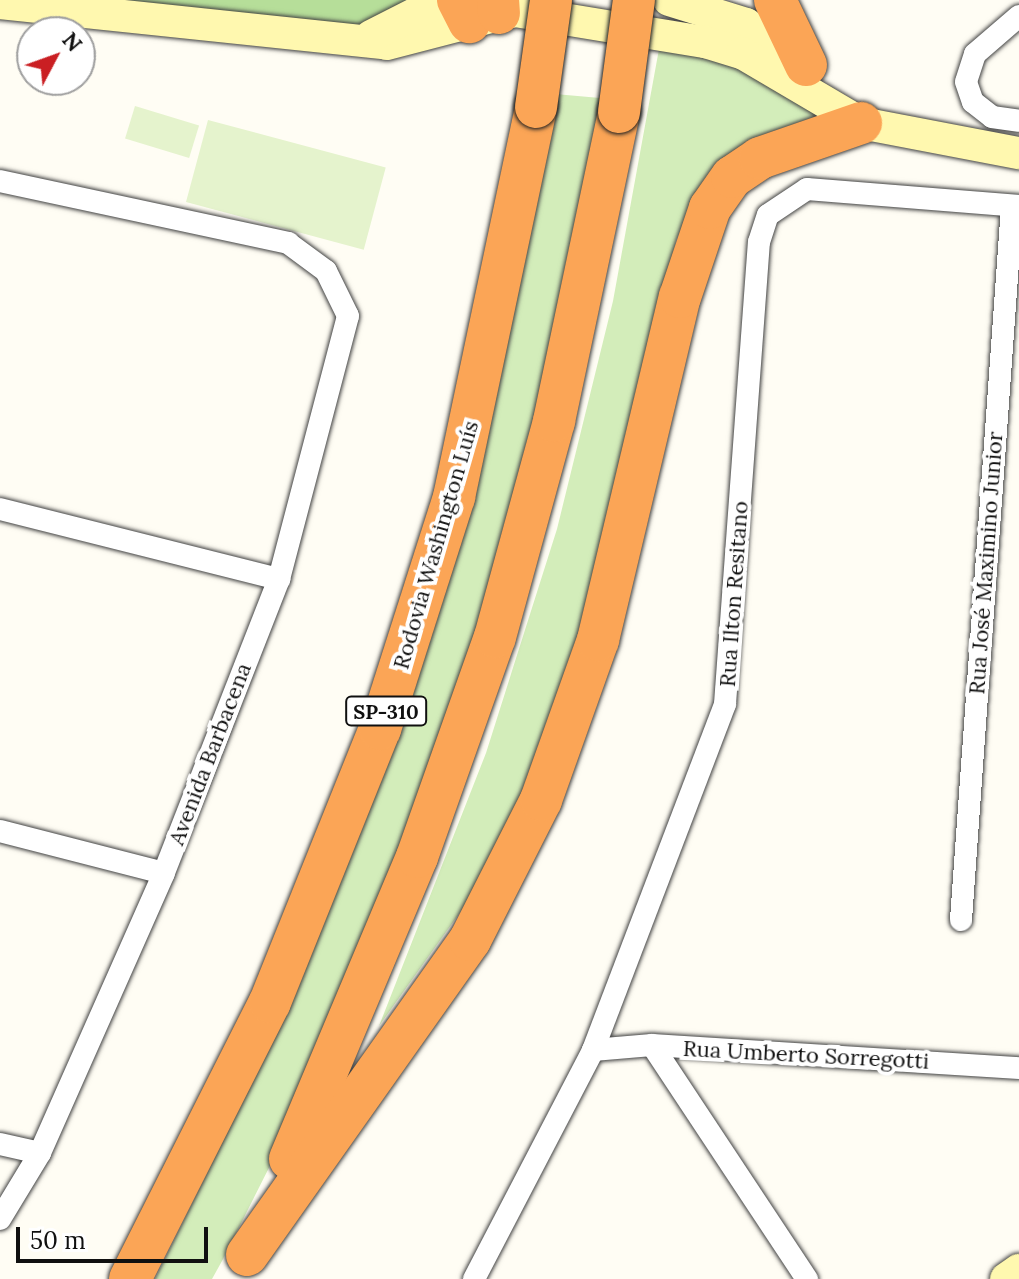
<!DOCTYPE html>
<html>
<head>
<meta charset="utf-8">
<style>
  body { margin:0 }
  #map { position:relative; width:1019px; height:1279px; overflow:hidden; background:#fffdf4; font-family:Lora,serif }
  div>[style] { position:absolute }
  .green>* { inset:0; background:#d3edba }
  .forest>* { inset:0; background:#b6de99 }
  .pitch>* { inset:0; background:#e5f3cd; transform-origin:0 0 }
  .roads { filter:drop-shadow(0 0 2px #434343) drop-shadow(0 0 2px #434343) }
  .street>* { height:22px; margin:-11px; padding:0 11px; transform-origin:11px; border-radius:11px; background:#fff }
  .secondary>* { height:32px; margin:-16px; padding:0 16px; transform-origin:16px; border-radius:16px; background:#fff8af }
  .highway>* { height:42px; margin:-21px; padding:0 21px; transform-origin:21px; border-radius:21px; background:#fba556 }
  .bridges { filter:drop-shadow(0 0 2px #212121) drop-shadow(0 0 2px #212121) }
  .highway-bridge>* { height:42px; margin:-21px; padding:0 21px; transform-origin:21px; border-radius:21px; background:#fba556 }
  span { translate:-50% -50%; white-space:nowrap; text-align:center; line-height:1.15; -webkit-text-stroke:8px #fff; paint-order:stroke }
  .shield-label span { padding:2px 6px; background:#fff; border:2px solid; border-radius:6px; -webkit-text-stroke-width:0 }
  .shield-label { font-size:20px; color:#101010; font-weight:700 }
  .street-label { font-size:22px; color:#101010 }
  .north { position:absolute; left:16px; top:16px; width:80px; height:80px; box-sizing:border-box; background:#fff; border:2px solid #9f9f9f; border-radius:50%; rotate:49deg; font-size:22px; font-weight:700; line-height:32px; text-align:center; color:#101010 }
  .north::after { content:''; display:block; margin:auto; width:28px; height:36px; background:#ca1f23; clip-path:polygon(50% 0,100% 100%,50% 72%,0 100%) }
  .scale { position:absolute; left:16px; top:1227px; width:192px; height:36px; box-sizing:border-box; border:4px solid #101010; border-top:0; padding-left:10px; font-size:24px; line-height:28px; white-space:nowrap; color:#101010; -webkit-text-stroke:6px #fff; paint-order:stroke }
</style>
</head>
<body>
<div id="map">
  <div class="green">
    <div style="clip-path:polygon(659px 49px,725px 61px,826px 120px,695px 202px,676px 240px,593px 608px,547px 743px,476px 890px,379px 1026px,486px 753px,557px 529px,613px 301px)"></div>
    <div style="clip-path:polygon(555px 94px,600px 98px,568px 298px,460px 705px,296px 1114px,222px 1261px,212px 1279px,155px 1279px,251px 1084px,504px 352px)"></div>
  </div>
  <div class="forest">
    <div style="clip-path:polygon(69px 0,413px 0,361px 37px)"></div>
  </div>
  <div class="pitch">
    <div style="left:135px;top:106px;width:67px;height:34px;rotate:17deg"></div>
    <div style="left:208px;top:120px;width:184px;height:85px;rotate:15deg"></div>
  </div>
  <div class="roads">
    <div class="street">
      <div style="left:1019px;top:16px;width:58px;rotate:139.2deg"></div>
      <div style="left:975px;top:54px;width:29px;rotate:108deg"></div>
      <div style="left:966px;top:82px;width:21px;rotate:71deg"></div>
      <div style="left:973px;top:102px;width:24px;rotate:38deg"></div>
      <div style="left:992px;top:117px;width:27px;rotate:8deg"></div>
      <div style="left:0;top:181px;width:295px;rotate:12.1deg"></div>
      <div style="left:288px;top:243px;width:47px;rotate:36.4deg"></div>
      <div style="left:326px;top:271px;width:50px;rotate:63.9deg"></div>
      <div style="left:348px;top:316px;width:272px;rotate:104.7deg"></div>
      <div style="left:279px;top:579px;width:316px;rotate:111.4deg"></div>
      <div style="left:164px;top:873px;width:306px;rotate:113.9deg"></div>
      <div style="left:40px;top:1153px;width:77px;rotate:121.2deg"></div>
      <div style="left:0;top:509px;width:288px;rotate:14.1deg"></div>
      <div style="left:0;top:831px;width:169px;rotate:14.4deg"></div>
      <div style="left:961px;top:920px;width:716px;rotate:-85.91deg"></div>
      <div style="left:652px;top:1045px;width:281px;rotate:56.5deg"></div>
      <div style="left:593px;top:1050px;width:59px;rotate:-4.8deg"></div>
      <div style="left:652px;top:1045px;width:368px;rotate:3.6deg"></div>
      <div style="left:0;top:1144px;width:41px;rotate:12.7deg"></div>
      <div style="left:474px;top:1279px;width:258px;rotate:-62.5deg"></div>
      <div style="left:593px;top:1050px;width:370px;rotate:-69.1deg"></div>
      <div style="left:725px;top:704px;width:463px;rotate:-85.8deg"></div>
      <div style="left:759px;top:242px;width:28px;rotate:-72deg"></div>
      <div style="left:768px;top:215px;width:47px;rotate:-33.7deg"></div>
      <div style="left:807px;top:189px;width:213px;rotate:4.6deg"></div>
    </div>
    <div class="secondary">
      <div style="left:669px;top:0;width:81px;rotate:17.3deg"></div>
      <div style="left:746px;top:24px;width:73px;rotate:35deg"></div>
      <div style="left:0;top:3px;width:389px;rotate:6deg"></div>
      <div style="left:387px;top:44px;width:132px;rotate:-14.5deg"></div>
      <div style="left:515px;top:11px;width:193px;rotate:9.3deg"></div>
      <div style="left:705px;top:42px;width:39px;rotate:17deg"></div>
      <div style="left:742px;top:53px;width:138px;rotate:30.5deg"></div>
      <div style="left:861px;top:123px;width:161px;rotate:10.8deg"></div>
      <div style="left:371px;top:36px;width:80px;rotate:-26.9deg"></div>
      <div style="left:1006px;top:1279px;width:16px;rotate:-35deg"></div>
    </div>
    <div class="highway">
      <div style="left:458px;top:0;width:25px;rotate:63deg"></div>
      <div style="left:498px;top:0;width:13px;rotate:86deg"></div>
      <div style="left:775px;top:0;width:72px;rotate:64.5deg"></div>
      <div style="left:290px;top:1159px;width:328px;rotate:-67.2deg"></div>
      <div style="left:417px;top:857px;width:233px;rotate:-70.5deg"></div>
      <div style="left:495px;top:637px;width:224px;rotate:-74.7deg"></div>
      <div style="left:554px;top:421px;width:316px;rotate:-78.1deg"></div>
      <div style="left:247px;top:1255px;width:386px;rotate:-54.7deg"></div>
      <div style="left:470px;top:940px;width:157px;rotate:-63.1deg"></div>
      <div style="left:541px;top:800px;width:170px;rotate:-70.4deg"></div>
      <div style="left:598px;top:640px;width:353px;rotate:-76.6deg"></div>
      <div style="left:680px;top:297px;width:94px;rotate:-71.4deg"></div>
      <div style="left:710px;top:208px;width:38px;rotate:-55deg"></div>
      <div style="left:732px;top:177px;width:34px;rotate:-34deg"></div>
      <div style="left:760px;top:158px;width:107px;rotate:-19.1deg"></div>
      <div style="left:130px;top:1279px;width:310px;rotate:-63.2deg"></div>
      <div style="left:270px;top:1002px;width:294px;rotate:-68.1deg"></div>
      <div style="left:380px;top:729px;width:244px;rotate:-72.3deg"></div>
      <div style="left:454px;top:497px;width:399px;rotate:-78.1deg"></div>
    </div>
  </div>
  <div class="bridges">
    <div class="highway-bridge">
      <div style="left:536px;top:107px;width:108px;rotate:-82deg"></div>
      <div style="left:619px;top:112px;width:113px;rotate:-82.4deg"></div>
    </div>
  </div>
  <div class="shield-label">
    <span style="left:386px;top:711px">SP-310</span>
  </div>
  <div class="street-label">
    <span style="left:436px;top:545px;rotate:-74deg">Rodovia Washington Luís</span>
    <span style="left:986px;top:563px;rotate:-86deg">Rua José Maximino Junior</span>
    <span style="left:734px;top:594px;rotate:-86deg">Rua Ilton Resitano</span>
    <span style="left:210px;top:754px;rotate:-69deg">Avenida Barbacena</span>
    <span style="left:806px;top:1055px;rotate:3deg">Rua Umberto Sorregotti</span>
  </div>
  <div class="north">N</div>
  <div class="scale">50 m</div>
</div>
</body>
</html>
